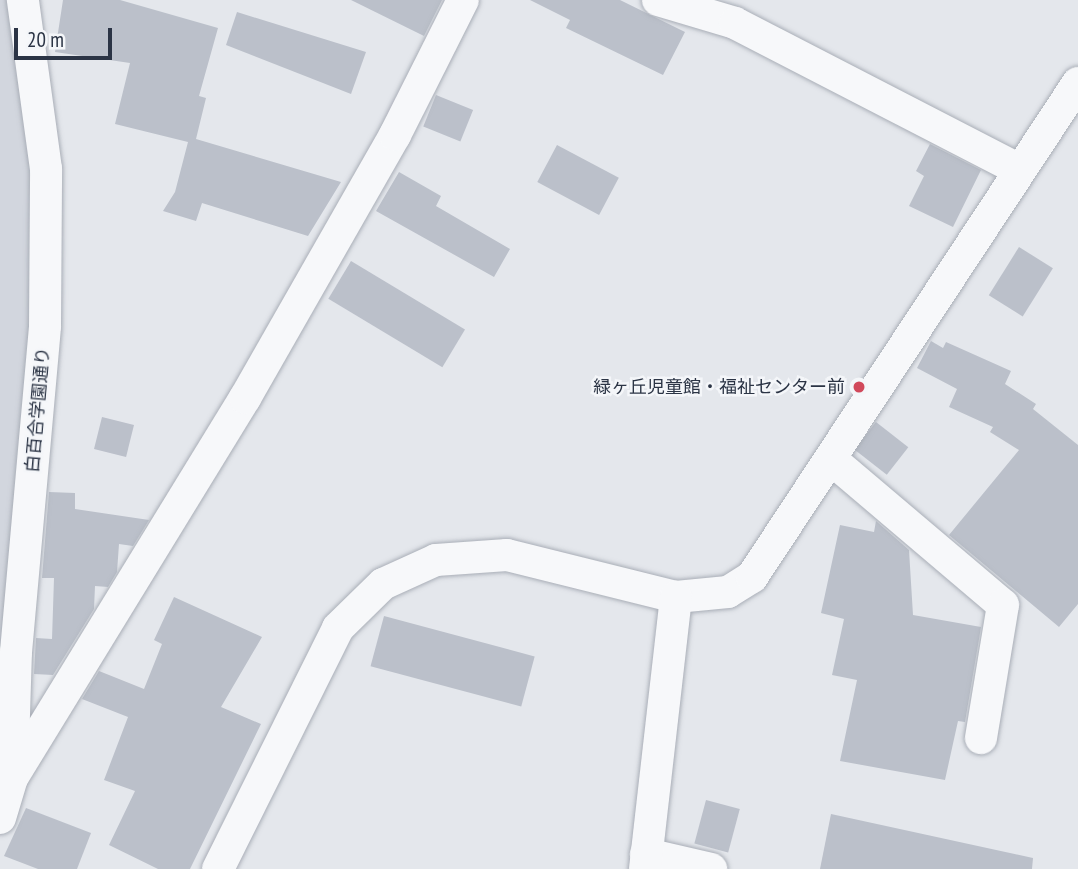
<!DOCTYPE html>
<html>
<head>
<meta charset="utf-8">
<style>
  body { margin:0 }
  #map { position:relative; width:1078px; height:869px; overflow:hidden; background:#e4e7ec; font-family:"PT Sans Narrow","Noto Sans JP",sans-serif }
  div>[style] { position:absolute }
  .built>* { inset:0; background:#d2d6de }
  .building>* { inset:0; background:#bbc0ca; transform-origin:0 0 }
  .roads { filter:drop-shadow(0 0 2px #a9aeb7) drop-shadow(0 0 2px #a9aeb7) }
  .street>* { height:32px; margin:-16px; padding:0 16px; transform-origin:16px; border-radius:16px; background:#f7f8fa }
  .dots>* { width:19px; height:19px; translate:-50% -50%; box-sizing:border-box; border:4px solid #f4f6f9; border-radius:50% }
  span { translate:-50% -50%; white-space:nowrap; text-align:center; line-height:1.15; -webkit-text-stroke:5px #f4f6f9; paint-order:stroke }
  .poi-label { font-size:18px; color:#2b3445 }
  .right { translate:-100% -50%; text-align:right }
  .street-label { font-size:18px; color:#2b3445 }
  .scale { position:absolute; left:14px; top:28px; width:98px; height:32px; box-sizing:border-box; border:4px solid #2b3445; border-top:0; padding-left:9px; font-size:21px; line-height:24px; white-space:nowrap; color:#2b3445; -webkit-text-stroke:5px #f4f6f9; paint-order:stroke }
</style>
</head>
<body>
<div id="map">
  <div class="built">
    <div style="clip-path:polygon(0 0,12px 0,34px 163px,33px 314px,0 679px)"></div>
  </div>
  <div class="building">
    <div style="clip-path:polygon(63px 0,120px 0,218px 28px,199px 96px,206px 98px,196px 139px,341px 182px,308px 236px,202px 203px,196px 221px,163px 211px,175px 192px,188px 142px,115px 124px,130px 63px,55px 52px)"></div>
    <div style="clip-path:polygon(351px 0,442px 0,424px 36px)"></div>
    <div style="clip-path:polygon(530px 0,620px 0,685px 32px,663px 75px,566px 28px,570px 20px)"></div>
    <div style="clip-path:polygon(237px 12px,366px 52px,351px 94px,226px 45px)"></div>
    <div style="left:436px;top:95px;width:40px;height:34px;rotate:22deg"></div>
    <div style="clip-path:polygon(930px 144px,981px 170px,953px 227px,909px 206px,924px 176px,916px 171px)"></div>
    <div style="left:557px;top:145px;width:70px;height:42px;rotate:28deg"></div>
    <div style="clip-path:polygon(399px 172px,441px 196px,436px 206px,510px 249px,494px 277px,376px 211px)"></div>
    <div style="left:1019px;top:247px;width:40px;height:57px;rotate:32deg"></div>
    <div style="left:351px;top:261px;width:133px;height:44px;rotate:31deg"></div>
    <div style="clip-path:polygon(931px 341px,943px 348px,946px 342px,1011px 371px,1005px 384px,1036px 404px,1033px 409px,1078px 445px,1078px 604px,1059px 627px,949px 535px,1019px 450px,990px 432px,993px 427px,949px 407px,957px 389px,917px 368px)"></div>
    <div style="left:102px;top:417px;width:33px;height:33px;rotate:14deg"></div>
    <div style="left:876px;top:422px;width:41px;height:35px;rotate:38deg"></div>
    <div style="clip-path:polygon(49px 492px,75px 493px,75px 509px,149px 520px,133px 546px,119px 544px,117px 572px,108px 587px,95px 586px,94px 609px,53px 675px,34px 674px,36px 638px,52px 639px,54px 578px,42px 578px)"></div>
    <div style="clip-path:polygon(876px 521px,909px 550px,913px 615px,981px 627px,965px 722px,958px 721px,945px 780px,840px 761px,857px 680px,832px 675px,844px 619px,821px 613px,840px 525px,874px 532px)"></div>
    <div style="clip-path:polygon(174px 597px,262px 637px,221px 707px,261px 724px,190px 869px,158px 869px,109px 845px,135px 791px,104px 780px,128px 717px,82px 699px,99px 671px,144px 689px,162px 644px,154px 640px)"></div>
    <div style="left:384px;top:616px;width:156px;height:52px;rotate:15deg"></div>
    <div style="left:706px;top:800px;width:35px;height:45px;rotate:15deg"></div>
    <div style="clip-path:polygon(26px 808px,91px 833px,77px 869px,38px 869px,4px 856px)"></div>
    <div style="clip-path:polygon(831px 814px,1033px 858px,1032px 869px,820px 869px)"></div>
  </div>
  <div class="roads">
    <div class="street">
      <div style="left:658px;top:0;width:80px;rotate:16.6deg"></div>
      <div style="left:735px;top:23px;width:318px;rotate:27.3deg"></div>
      <div style="left:832px;top:460px;width:224px;rotate:40.3deg"></div>
      <div style="left:1003px;top:605px;width:135px;rotate:99.4deg"></div>
      <div style="left:12px;top:778px;width:446px;rotate:-58.5deg"></div>
      <div style="left:245px;top:398px;width:303px;rotate:-60.3deg"></div>
      <div style="left:395px;top:135px;width:151px;rotate:-63.3deg"></div>
      <div style="left:0;top:818px;width:42px;rotate:-73.3deg"></div>
      <div style="left:12px;top:778px;width:126px;rotate:-88.2deg"></div>
      <div style="left:16px;top:652px;width:327px;rotate:-84.9deg"></div>
      <div style="left:45px;top:326px;width:157px;rotate:-89.6deg"></div>
      <div style="left:46px;top:169px;width:171px;rotate:-97.8deg"></div>
      <div style="left:646px;top:854px;width:67px;rotate:13deg"></div>
      <div style="left:218px;top:869px;width:269px;rotate:-63.5deg"></div>
      <div style="left:338px;top:628px;width:63px;rotate:-44.4deg"></div>
      <div style="left:383px;top:584px;width:58px;rotate:-24.4deg"></div>
      <div style="left:436px;top:560px;width:71px;rotate:-4deg"></div>
      <div style="left:507px;top:555px;width:174px;rotate:14deg"></div>
      <div style="left:676px;top:597px;width:52px;rotate:-5.5deg"></div>
      <div style="left:728px;top:592px;width:28px;rotate:-32deg"></div>
      <div style="left:752px;top:577px;width:592px;rotate:-56.58deg"></div>
      <div style="left:645px;top:869px;width:274px;rotate:-83.5deg"></div>
    </div>
  </div>
  <div class="dots">
    <div style="left:859px;top:387px;background:#d1495b"></div>
  </div>
  <div class="poi-label">
    <span class="right" style="left:845px;top:387px">緑ヶ丘児童館・福祉センター前</span>
  </div>
  <div class="street-label">
    <span style="left:38px;top:410px;rotate:-85deg">白百合学園通り</span>
  </div>
  <div class="scale">20 m</div>
</div>
</body>
</html>
